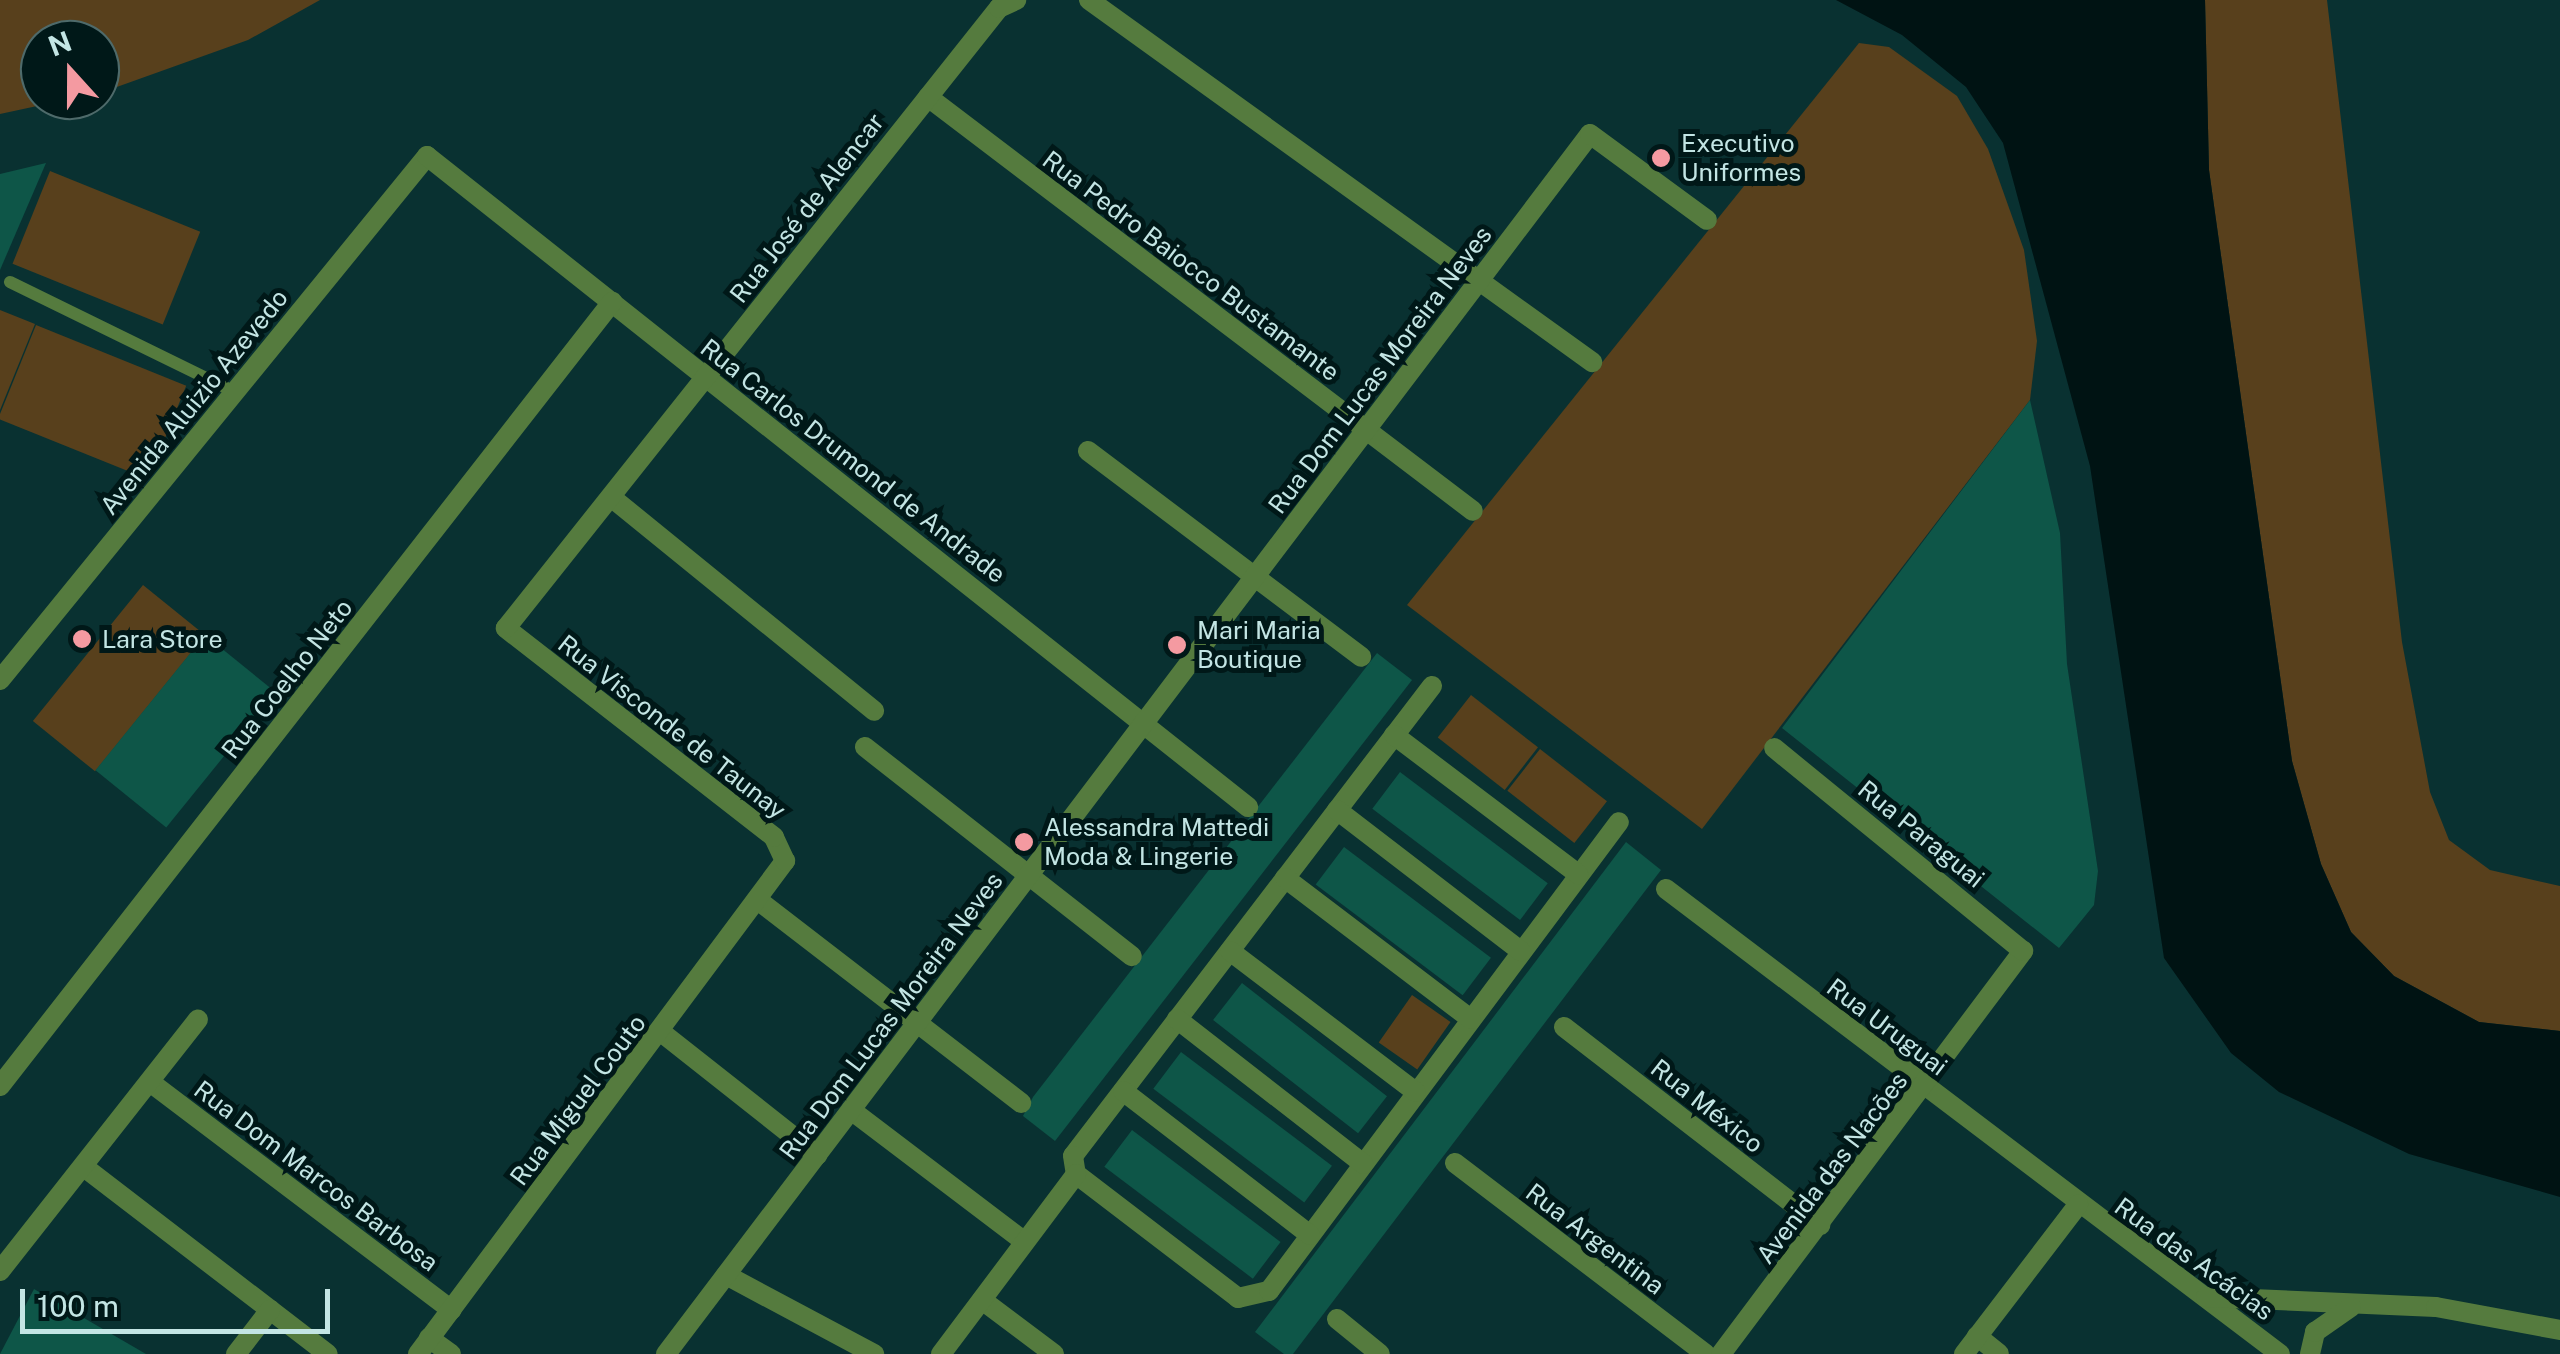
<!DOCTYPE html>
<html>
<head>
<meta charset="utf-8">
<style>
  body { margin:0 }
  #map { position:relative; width:2560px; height:1354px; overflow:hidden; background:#093131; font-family:"Public Sans",sans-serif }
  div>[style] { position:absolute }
  .green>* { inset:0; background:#58401c; transform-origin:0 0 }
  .water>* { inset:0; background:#001313 }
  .building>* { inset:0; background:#0e5648; transform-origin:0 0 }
  .service>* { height:12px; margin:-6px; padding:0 6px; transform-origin:6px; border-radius:6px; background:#557b3e }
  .minor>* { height:20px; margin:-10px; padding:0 10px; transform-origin:10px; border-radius:10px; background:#557b3e }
  .dots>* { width:28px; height:28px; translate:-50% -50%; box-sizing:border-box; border:5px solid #001818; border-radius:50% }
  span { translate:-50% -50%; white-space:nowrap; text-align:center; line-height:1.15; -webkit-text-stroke:10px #001818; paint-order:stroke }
  .poi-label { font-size:25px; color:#c3e5e4 }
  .left { translate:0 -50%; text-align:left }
  .street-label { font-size:25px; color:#c3e5e4 }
  .north { position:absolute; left:20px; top:20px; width:100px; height:100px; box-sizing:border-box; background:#001818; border:2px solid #4e6a6a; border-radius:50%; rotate:339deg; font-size:28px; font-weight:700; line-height:40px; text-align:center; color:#c3e5e4 }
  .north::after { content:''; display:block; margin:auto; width:35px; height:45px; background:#f49aa1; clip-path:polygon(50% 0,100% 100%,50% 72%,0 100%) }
  .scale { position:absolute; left:20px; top:1289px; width:310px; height:45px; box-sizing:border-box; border:5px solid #c3e5e4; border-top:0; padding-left:12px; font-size:30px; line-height:35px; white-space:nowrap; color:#c3e5e4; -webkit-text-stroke:8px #001818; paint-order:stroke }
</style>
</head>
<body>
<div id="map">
  <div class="green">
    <div style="clip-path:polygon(0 0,320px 0,248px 40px,100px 93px,100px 40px,40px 40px,40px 100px,65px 100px,0 114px)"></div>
    <div style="clip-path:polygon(2205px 0,2327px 0,2402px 642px,2430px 792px,2449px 840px,2490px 870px,2560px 886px,2560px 1031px,2479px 1022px,2394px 976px,2351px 932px,2321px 864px,2292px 761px,2209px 170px)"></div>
    <div style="clip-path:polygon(1859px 43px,1889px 47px,1957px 96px,1988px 149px,2024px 250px,2037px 341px,2030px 400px,1702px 829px,1407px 605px)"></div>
    <div style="left:50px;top:171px;width:162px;height:100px;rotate:22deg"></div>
    <div style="clip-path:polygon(0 310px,35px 324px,0 410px)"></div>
    <div style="left:36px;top:325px;width:162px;height:101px;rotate:22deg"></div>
    <div style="left:143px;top:585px;width:80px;height:175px;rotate:39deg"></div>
    <div style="left:1471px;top:695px;width:85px;height:54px;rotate:38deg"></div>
    <div style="left:1540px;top:749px;width:85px;height:53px;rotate:38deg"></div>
    <div style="left:1412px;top:995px;width:47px;height:58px;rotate:35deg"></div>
  </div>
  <div class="water">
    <div style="clip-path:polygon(1836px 0,2205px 0,2209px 170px,2292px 761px,2321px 864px,2351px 932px,2394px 976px,2479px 1022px,2560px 1031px,2560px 1197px,2409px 1154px,2279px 1092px,2231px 1053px,2164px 958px,2090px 466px,2003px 143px,1966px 87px,1902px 35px)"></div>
  </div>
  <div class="building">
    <div style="clip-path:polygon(46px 163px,0 270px,0 174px)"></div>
    <div style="clip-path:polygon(2030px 400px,2060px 533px,2067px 664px,2098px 871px,2094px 905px,2059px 948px,1782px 728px)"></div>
    <div style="left:205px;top:635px;width:91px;height:174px;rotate:39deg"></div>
    <div style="clip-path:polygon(1377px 653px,1412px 680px,1055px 1141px,1023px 1116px,1033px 1097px)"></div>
    <div style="left:1400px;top:772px;width:185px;height:46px;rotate:37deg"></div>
    <div style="clip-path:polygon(1626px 842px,1661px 870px,1293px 1354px,1284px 1354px,1255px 1332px)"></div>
    <div style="left:1344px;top:847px;width:184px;height:47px;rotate:37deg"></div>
    <div style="left:1242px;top:983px;width:184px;height:47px;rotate:38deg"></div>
    <div style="left:1181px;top:1052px;width:189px;height:46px;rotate:37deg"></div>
    <div style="left:1132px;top:1130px;width:186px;height:46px;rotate:37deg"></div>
    <div style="clip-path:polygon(34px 1289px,146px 1354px,0 1354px)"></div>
  </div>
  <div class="service">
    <div style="left:10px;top:282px;width:250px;rotate:26.1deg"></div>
  </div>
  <div class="minor">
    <div style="left:1089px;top:0;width:620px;rotate:35.74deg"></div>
    <div style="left:928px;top:97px;width:684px;rotate:37.22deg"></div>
    <div style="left:1088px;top:451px;width:342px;rotate:37deg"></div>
    <div style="left:611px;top:497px;width:339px;rotate:39.1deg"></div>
    <div style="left:0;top:680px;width:676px;rotate:-50.82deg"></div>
    <div style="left:427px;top:156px;width:1048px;rotate:38.41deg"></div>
    <div style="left:1432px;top:686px;width:591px;rotate:127.37deg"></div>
    <div style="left:1073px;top:1156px;width:18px;rotate:81deg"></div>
    <div style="left:1076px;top:1174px;width:204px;rotate:37.4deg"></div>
    <div style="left:1238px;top:1298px;width:32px;rotate:-13deg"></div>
    <div style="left:1269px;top:1291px;width:585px;rotate:-53.27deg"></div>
    <div style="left:1394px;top:735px;width:231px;rotate:37.1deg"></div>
    <div style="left:865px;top:747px;width:339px;rotate:38.1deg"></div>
    <div style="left:1337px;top:810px;width:232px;rotate:37.5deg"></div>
    <div style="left:1285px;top:878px;width:233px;rotate:37.2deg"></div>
    <div style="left:1666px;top:889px;width:770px;rotate:37.14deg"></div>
    <div style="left:759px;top:901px;width:331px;rotate:37.6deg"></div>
    <div style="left:1230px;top:951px;width:233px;rotate:37.2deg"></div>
    <div style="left:1177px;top:1019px;width:236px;rotate:37.9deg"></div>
    <div style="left:1564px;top:1027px;width:324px;rotate:37.7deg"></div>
    <div style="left:661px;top:1032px;width:199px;rotate:38.3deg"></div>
    <div style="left:150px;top:1082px;width:378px;rotate:37.1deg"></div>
    <div style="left:0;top:1086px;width:995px;rotate:-52.02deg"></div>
    <div style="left:1123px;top:1091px;width:236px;rotate:37.6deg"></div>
    <div style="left:851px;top:1110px;width:218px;rotate:37.2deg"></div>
    <div style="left:1455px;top:1163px;width:315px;rotate:37.3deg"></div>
    <div style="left:84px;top:1167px;width:307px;rotate:37.5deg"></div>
    <div style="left:0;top:1271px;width:320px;rotate:-51.8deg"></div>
    <div style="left:726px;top:1275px;width:168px;rotate:28.1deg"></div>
    <div style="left:2206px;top:1297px;width:230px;rotate:2.5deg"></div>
    <div style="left:2436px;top:1307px;width:126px;rotate:10.5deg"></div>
    <div style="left:982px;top:1300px;width:90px;rotate:36.9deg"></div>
    <div style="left:1337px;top:1319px;width:55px;rotate:39.1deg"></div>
    <div style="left:1977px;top:1336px;width:28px;rotate:39deg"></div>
    <div style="left:429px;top:1338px;width:27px;rotate:36deg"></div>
    <div style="left:236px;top:1354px;width:56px;rotate:-52.3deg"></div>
    <div style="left:418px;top:1354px;width:615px;rotate:-53.34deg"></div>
    <div style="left:785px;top:861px;width:26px;rotate:-115deg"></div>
    <div style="left:774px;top:837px;width:340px;rotate:-142.1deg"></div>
    <div style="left:506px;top:628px;width:792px;rotate:-51.51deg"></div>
    <div style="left:999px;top:8px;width:19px;rotate:-25deg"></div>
    <div style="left:666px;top:1354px;width:1530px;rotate:-52.86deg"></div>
    <div style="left:1590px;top:134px;width:145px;rotate:36.3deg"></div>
    <div style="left:941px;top:1354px;width:225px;rotate:-53.1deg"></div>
    <div style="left:1721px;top:1354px;width:504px;rotate:-53.15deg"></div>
    <div style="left:2023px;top:951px;width:321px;rotate:-140.8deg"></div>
    <div style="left:1964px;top:1354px;width:188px;rotate:-52.6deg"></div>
    <div style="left:2310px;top:1354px;width:23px;rotate:-77deg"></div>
    <div style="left:2315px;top:1332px;width:44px;rotate:-34.8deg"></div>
  </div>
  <div class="dots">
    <div style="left:1661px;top:158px;background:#f49aa1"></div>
    <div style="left:82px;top:639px;background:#f49aa1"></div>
    <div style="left:1177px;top:645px;background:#f49aa1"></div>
    <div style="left:1024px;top:842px;background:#f49aa1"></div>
  </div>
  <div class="poi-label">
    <span class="left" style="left:1681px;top:158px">Executivo<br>Uniformes</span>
    <span class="left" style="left:1197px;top:645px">Mari Maria<br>Boutique</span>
    <span class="left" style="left:102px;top:639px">Lara Store</span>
    <span class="left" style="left:1044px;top:842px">Alessandra Mattedi<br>Moda &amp; Lingerie</span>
  </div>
  <div class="street-label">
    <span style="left:807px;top:208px;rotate:-52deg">Rua José de Alencar</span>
    <span style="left:1191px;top:266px;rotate:37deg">Rua Pedro Baiocco Bustamante</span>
    <span style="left:1380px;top:370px;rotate:-53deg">Rua Dom Lucas Moreira Neves</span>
    <span style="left:194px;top:402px;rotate:-51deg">Avenida Aluizio Azevedo</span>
    <span style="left:853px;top:461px;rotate:38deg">Rua Carlos Drumond de Andrade</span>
    <span style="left:287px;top:679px;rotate:-52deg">Rua Coelho Neto</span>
    <span style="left:672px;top:727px;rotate:38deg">Rua Visconde de Taunay</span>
    <span style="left:1921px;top:834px;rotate:39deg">Rua Paraguai</span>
    <span style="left:891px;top:1016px;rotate:-53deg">Rua Dom Lucas Moreira Neves</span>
    <span style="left:1887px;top:1027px;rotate:37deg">Rua Uruguai</span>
    <span style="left:578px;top:1100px;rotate:-53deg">Rua Miguel Couto</span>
    <span style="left:1707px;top:1106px;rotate:38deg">Rua México</span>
    <span style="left:1832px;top:1168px;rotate:-53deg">Avenida das Nacões</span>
    <span style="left:316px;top:1176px;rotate:37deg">Rua Dom Marcos Barbosa</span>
    <span style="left:1595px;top:1239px;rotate:37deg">Rua Argentina</span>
    <span style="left:2194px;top:1259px;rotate:36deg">Rua das Acácias</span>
  </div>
  <div class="north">N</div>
  <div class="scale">100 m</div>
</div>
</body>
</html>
